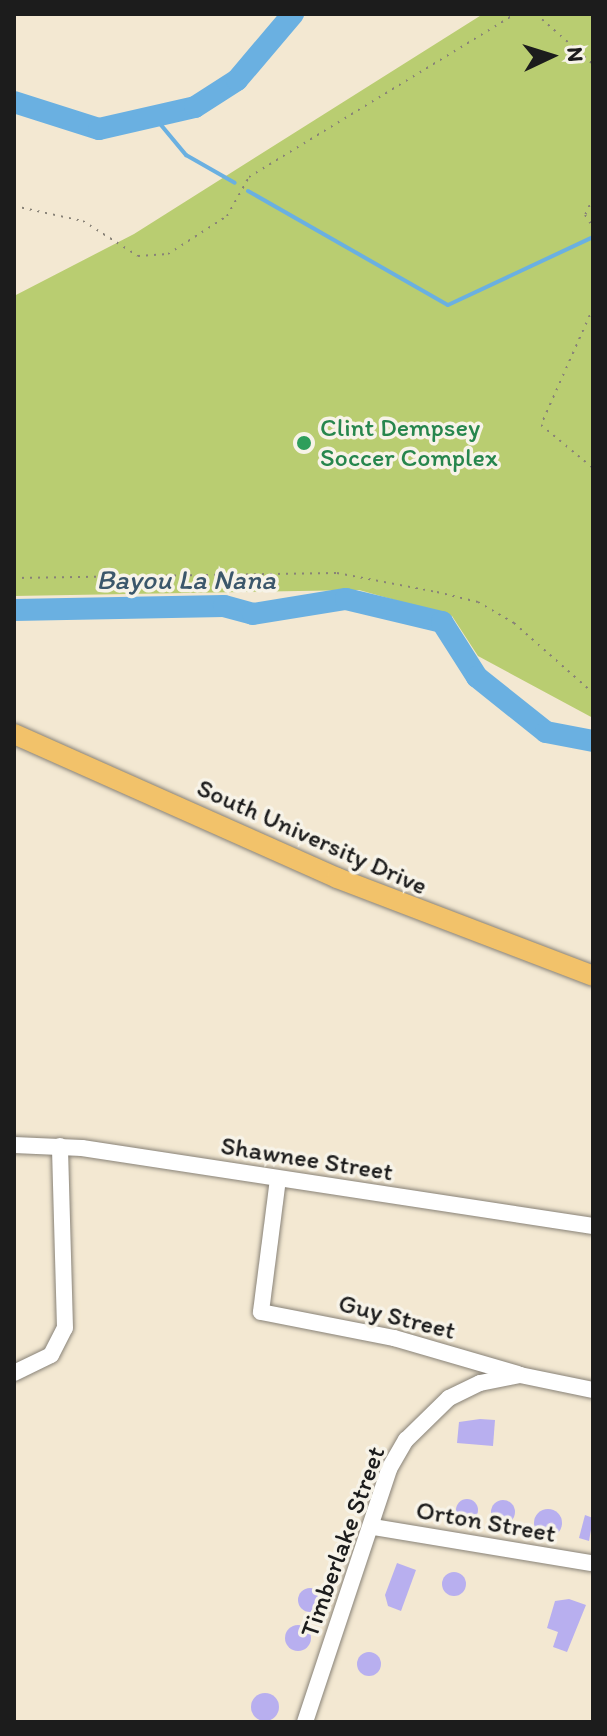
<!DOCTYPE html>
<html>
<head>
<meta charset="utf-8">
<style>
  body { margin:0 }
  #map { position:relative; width:607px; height:1736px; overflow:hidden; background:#f3e8d2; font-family:Itim,sans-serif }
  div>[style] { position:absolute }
  .green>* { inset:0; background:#b9cd71 }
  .stream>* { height:4px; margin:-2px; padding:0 2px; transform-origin:2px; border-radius:2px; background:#6ab0e1 }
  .river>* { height:22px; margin:-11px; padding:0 11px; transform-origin:11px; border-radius:11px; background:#6ab0e1 }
  .building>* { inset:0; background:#b8afef }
  .round { border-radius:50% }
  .path>* { height:2px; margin-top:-1px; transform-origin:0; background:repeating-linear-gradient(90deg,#888277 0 2px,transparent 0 8px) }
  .roads { filter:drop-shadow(0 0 2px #888277) drop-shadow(0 0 2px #888277) }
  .minor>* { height:16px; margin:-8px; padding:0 8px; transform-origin:8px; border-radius:8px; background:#fff }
  .major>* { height:20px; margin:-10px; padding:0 10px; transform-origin:10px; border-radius:10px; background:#f2c26a }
  .dots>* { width:22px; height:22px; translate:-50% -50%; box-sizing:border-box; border:4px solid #f7f3e8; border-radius:50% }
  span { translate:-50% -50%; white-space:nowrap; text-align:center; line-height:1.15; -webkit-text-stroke:7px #f7f3e8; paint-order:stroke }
  .leisure-label { font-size:26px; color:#27864d }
  .left { translate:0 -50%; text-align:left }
  .street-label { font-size:26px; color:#1c1c1c }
  .water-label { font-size:28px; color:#3b576b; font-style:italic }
  .frame { position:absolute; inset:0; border:16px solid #1c1c1c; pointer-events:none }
  .north { position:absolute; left:511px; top:16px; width:80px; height:80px; -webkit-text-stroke:6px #f7f3e8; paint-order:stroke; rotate:86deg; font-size:22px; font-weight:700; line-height:32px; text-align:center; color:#1c1c1c }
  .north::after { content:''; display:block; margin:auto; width:28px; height:36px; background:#1c1c1c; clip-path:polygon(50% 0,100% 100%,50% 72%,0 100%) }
</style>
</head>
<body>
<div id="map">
  <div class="green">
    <div style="clip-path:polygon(483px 14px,593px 14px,593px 718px,478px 656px,452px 616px,359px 590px,14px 596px,14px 296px,134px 234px)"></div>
  </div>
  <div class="stream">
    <div style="left:156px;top:119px;width:47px;rotate:50.2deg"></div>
    <div style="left:186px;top:155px;width:56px;rotate:29.7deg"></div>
    <div style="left:248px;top:191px;width:230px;rotate:29.7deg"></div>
    <div style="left:448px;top:305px;width:160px;rotate:-25.1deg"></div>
  </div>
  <div class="river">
    <div style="left:14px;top:102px;width:89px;rotate:17.6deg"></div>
    <div style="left:99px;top:129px;width:98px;rotate:-12.9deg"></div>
    <div style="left:195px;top:107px;width:50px;rotate:-32.7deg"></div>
    <div style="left:237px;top:80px;width:87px;rotate:-49.7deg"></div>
    <div style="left:14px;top:610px;width:210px;rotate:-1.1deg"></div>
    <div style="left:224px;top:606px;width:30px;rotate:15deg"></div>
    <div style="left:253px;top:614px;width:94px;rotate:-9.2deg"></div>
    <div style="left:346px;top:599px;width:99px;rotate:13.5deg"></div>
    <div style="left:442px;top:622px;width:65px;rotate:57.5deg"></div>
    <div style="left:477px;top:677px;width:88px;rotate:38.6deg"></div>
    <div style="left:546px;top:732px;width:48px;rotate:10.8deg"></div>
  </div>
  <div class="building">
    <div style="clip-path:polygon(480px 1419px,495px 1420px,493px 1446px,457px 1443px,459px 1422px)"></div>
    <div class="round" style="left:456px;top:1499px;width:22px;height:22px"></div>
    <div class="round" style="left:491px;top:1500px;width:24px;height:24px"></div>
    <div class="round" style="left:534px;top:1509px;width:28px;height:28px"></div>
    <div style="clip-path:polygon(585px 1515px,593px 1518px,589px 1541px,579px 1538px)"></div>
    <div style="clip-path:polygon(397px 1563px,416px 1570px,401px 1611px,388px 1606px,385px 1595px)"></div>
    <div class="round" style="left:442px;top:1572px;width:24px;height:24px"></div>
    <div class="round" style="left:298px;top:1588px;width:24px;height:24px"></div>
    <div style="clip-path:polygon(569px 1599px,586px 1605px,567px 1652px,553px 1647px,558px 1632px,547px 1628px,555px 1601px)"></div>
    <div class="round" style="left:285px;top:1625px;width:26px;height:26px"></div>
    <div class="round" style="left:357px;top:1652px;width:24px;height:24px"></div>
    <div class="round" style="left:251px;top:1693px;width:28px;height:28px"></div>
  </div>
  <div class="path">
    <div style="left:536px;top:14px;width:76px;rotate:41.3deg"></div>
    <div style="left:593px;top:198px;width:19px;rotate:115deg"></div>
    <div style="left:585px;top:215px;width:14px;rotate:56deg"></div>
    <div style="left:14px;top:206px;width:71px;rotate:12.3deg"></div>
    <div style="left:83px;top:221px;width:65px;rotate:32.5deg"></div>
    <div style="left:138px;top:256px;width:30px;rotate:-4deg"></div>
    <div style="left:168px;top:254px;width:70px;rotate:-32.8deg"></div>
    <div style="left:227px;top:216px;width:45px;rotate:-60.6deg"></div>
    <div style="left:249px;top:177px;width:312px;rotate:-31.5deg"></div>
    <div style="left:593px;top:308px;width:128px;rotate:114deg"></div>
    <div style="left:541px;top:425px;width:67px;rotate:39.6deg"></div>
    <div style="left:14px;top:578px;width:323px;rotate:-0.9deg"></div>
    <div style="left:337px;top:573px;width:102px;rotate:10.8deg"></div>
    <div style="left:437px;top:592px;width:42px;rotate:13.7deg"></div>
    <div style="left:478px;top:602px;width:42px;rotate:30.3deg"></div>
    <div style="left:514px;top:623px;width:106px;rotate:41.5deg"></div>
  </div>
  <div class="roads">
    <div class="minor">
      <div style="left:14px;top:1145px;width:68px;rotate:2.5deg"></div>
      <div style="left:82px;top:1148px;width:517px;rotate:8.68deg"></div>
      <div style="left:278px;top:1179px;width:134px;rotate:97.3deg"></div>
      <div style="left:261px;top:1312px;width:136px;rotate:11.1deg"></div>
      <div style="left:394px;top:1338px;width:129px;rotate:16.2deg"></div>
      <div style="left:14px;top:1373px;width:41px;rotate:-25.9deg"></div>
      <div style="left:51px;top:1355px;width:30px;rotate:-63deg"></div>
      <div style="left:65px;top:1328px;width:182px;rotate:-91.6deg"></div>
      <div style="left:373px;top:1527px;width:221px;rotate:9.4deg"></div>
      <div style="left:305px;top:1722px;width:267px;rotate:-71.6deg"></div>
      <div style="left:389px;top:1469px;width:34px;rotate:-60deg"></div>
      <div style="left:406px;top:1440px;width:60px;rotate:-44.3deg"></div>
      <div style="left:449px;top:1398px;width:34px;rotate:-26deg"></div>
      <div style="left:480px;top:1383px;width:41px;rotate:-11.3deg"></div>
      <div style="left:520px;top:1375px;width:75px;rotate:11.6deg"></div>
    </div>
    <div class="major">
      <div style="left:14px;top:734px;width:354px;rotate:24deg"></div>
      <div style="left:337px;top:878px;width:274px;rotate:20.9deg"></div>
    </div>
  </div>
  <div class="dots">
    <div style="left:304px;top:443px;background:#2e9e5b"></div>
  </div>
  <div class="leisure-label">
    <span class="left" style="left:320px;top:443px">Clint Dempsey<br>Soccer Complex</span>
  </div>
  <div class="street-label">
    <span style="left:312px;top:837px;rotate:24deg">South University Drive</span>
    <span style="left:307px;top:1159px;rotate:9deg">Shawnee Street</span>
    <span style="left:397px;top:1317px;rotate:14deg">Guy Street</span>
    <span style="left:486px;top:1522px;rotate:10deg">Orton Street</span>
    <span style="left:343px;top:1542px;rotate:-70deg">Timberlake Street</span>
  </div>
  <div class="water-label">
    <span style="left:186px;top:579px">Bayou La Nana</span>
  </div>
  <div class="frame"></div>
  <div class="north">N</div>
</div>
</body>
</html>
